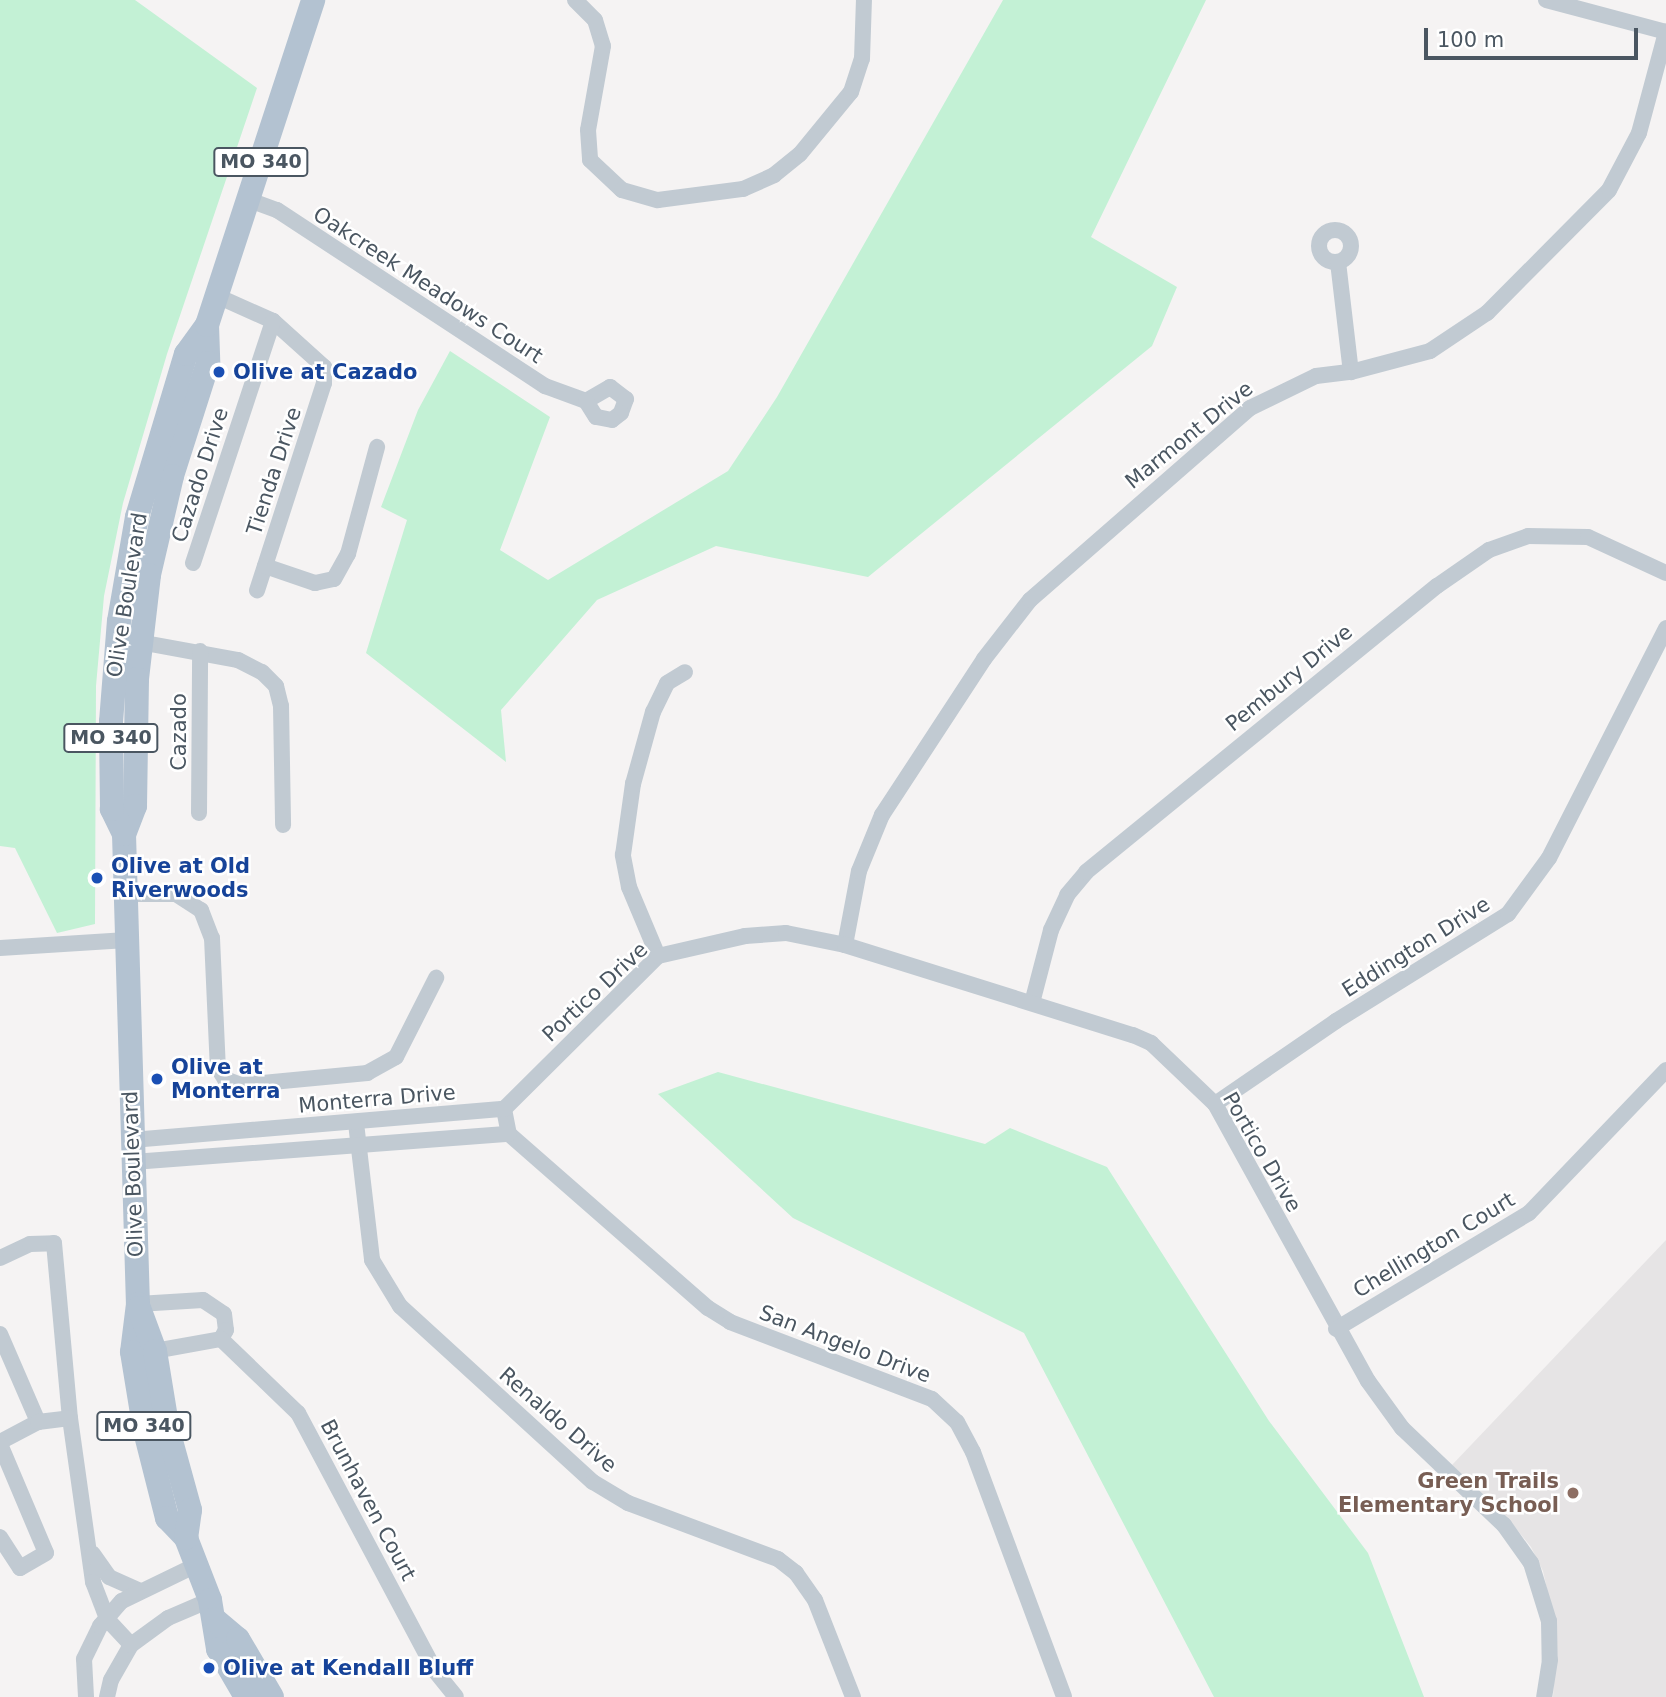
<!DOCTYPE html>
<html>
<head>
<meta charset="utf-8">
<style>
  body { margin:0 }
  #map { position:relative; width:1666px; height:1697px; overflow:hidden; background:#f5f3f3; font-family:"DejaVu Sans",sans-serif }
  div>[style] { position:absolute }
  .education>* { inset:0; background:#e6e4e5 }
  .green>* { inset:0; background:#c3f1d5 }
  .street>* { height:16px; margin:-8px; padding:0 8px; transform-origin:8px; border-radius:8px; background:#c1cad2 }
  .street>.ring { margin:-8px; padding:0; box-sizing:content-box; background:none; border:16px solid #c1cad2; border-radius:50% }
  .primary>* { height:24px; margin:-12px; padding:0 12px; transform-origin:12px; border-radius:12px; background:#b3c2d1 }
  .dots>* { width:19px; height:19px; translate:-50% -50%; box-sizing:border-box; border:4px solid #fff; border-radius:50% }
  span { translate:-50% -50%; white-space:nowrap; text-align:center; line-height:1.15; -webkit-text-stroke:5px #fff; paint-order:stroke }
  .shield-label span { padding:2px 5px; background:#fff; border:2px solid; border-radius:5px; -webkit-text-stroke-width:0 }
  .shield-label { font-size:19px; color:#4a5661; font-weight:700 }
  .street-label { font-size:21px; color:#4a5661 }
  .transit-label { font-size:21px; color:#164399; font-weight:700 }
  .left { translate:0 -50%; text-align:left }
  .education-label { font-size:21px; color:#785e54; font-weight:700 }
  .right { translate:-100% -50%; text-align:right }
  .scale { position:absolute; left:1424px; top:28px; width:214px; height:32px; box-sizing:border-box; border:4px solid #4a5661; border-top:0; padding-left:9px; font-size:21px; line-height:24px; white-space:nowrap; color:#4a5661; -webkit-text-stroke:5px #fff; paint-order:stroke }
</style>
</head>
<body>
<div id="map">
  <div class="education">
    <div style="clip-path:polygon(1666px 1240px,1666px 1697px,1553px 1697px,1557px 1635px,1543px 1571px,1531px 1547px,1510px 1521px,1452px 1465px)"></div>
  </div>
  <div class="green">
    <div style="clip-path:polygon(0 0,135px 0,257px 88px,167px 354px,123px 503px,104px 596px,96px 686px,95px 924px,57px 933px,15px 848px,0 846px)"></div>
    <div style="clip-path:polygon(1003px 0,1206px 0,1091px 237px,1177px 287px,1152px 346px,868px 577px,716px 546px,597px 600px,501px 710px,506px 762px,366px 653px,407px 520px,381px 507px,418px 410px,450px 351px,550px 417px,500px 550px,548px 580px,728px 471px,777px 397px)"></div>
    <div style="clip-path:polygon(718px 1072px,985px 1144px,1010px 1128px,1107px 1167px,1269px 1421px,1368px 1553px,1424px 1697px,1214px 1697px,1024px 1333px,793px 1218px,658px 1094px)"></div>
  </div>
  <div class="street">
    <div style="left:575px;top:0;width:28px;rotate:45deg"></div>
    <div style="left:595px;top:20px;width:27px;rotate:73deg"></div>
    <div style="left:603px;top:46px;width:85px;rotate:100.1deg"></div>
    <div style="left:588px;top:130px;width:30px;rotate:86deg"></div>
    <div style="left:590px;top:160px;width:44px;rotate:43.2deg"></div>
    <div style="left:622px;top:190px;width:37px;rotate:16deg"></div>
    <div style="left:658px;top:200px;width:86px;rotate:-7.4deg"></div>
    <div style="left:743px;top:189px;width:34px;rotate:-24deg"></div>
    <div style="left:774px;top:175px;width:33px;rotate:-39deg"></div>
    <div style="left:800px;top:154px;width:80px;rotate:-50.6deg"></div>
    <div style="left:851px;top:92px;width:35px;rotate:-72deg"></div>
    <div style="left:862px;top:59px;width:59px;rotate:-88.1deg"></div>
    <div style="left:1546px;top:0;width:124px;rotate:14.9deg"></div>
    <div style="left:249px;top:200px;width:30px;rotate:20deg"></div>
    <div style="left:277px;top:210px;width:321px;rotate:33.3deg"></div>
    <div style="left:545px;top:386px;width:44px;rotate:20.1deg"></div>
    <div style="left:586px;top:401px;width:28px;rotate:-30deg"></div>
    <div style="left:610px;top:387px;width:20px;rotate:37deg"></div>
    <div style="left:626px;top:399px;width:15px;rotate:110deg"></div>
    <div style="left:621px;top:413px;width:11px;rotate:142deg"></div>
    <div style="left:612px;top:420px;width:16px;rotate:-169deg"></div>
    <div style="left:596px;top:417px;width:19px;rotate:-122deg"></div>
    <div class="ring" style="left:1319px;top:230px;width:16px;height:16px"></div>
    <div style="left:1338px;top:262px;width:111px;rotate:83.3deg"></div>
    <div style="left:217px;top:296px;width:61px;rotate:24.1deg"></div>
    <div style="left:273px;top:321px;width:69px;rotate:42deg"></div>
    <div style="left:324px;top:367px;width:16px;rotate:90deg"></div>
    <div style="left:324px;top:383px;width:218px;rotate:107.9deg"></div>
    <div style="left:193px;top:563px;width:255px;rotate:-71.7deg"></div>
    <div style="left:265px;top:566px;width:53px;rotate:18.8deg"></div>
    <div style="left:315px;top:583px;width:19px;rotate:-12deg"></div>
    <div style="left:334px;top:579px;width:29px;rotate:-61deg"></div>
    <div style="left:348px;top:554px;width:111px;rotate:-74.8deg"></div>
    <div style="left:134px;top:641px;width:106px;rotate:10.4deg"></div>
    <div style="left:238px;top:660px;width:27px;rotate:27deg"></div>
    <div style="left:262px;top:672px;width:20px;rotate:45deg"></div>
    <div style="left:276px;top:686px;width:21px;rotate:76deg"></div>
    <div style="left:281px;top:706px;width:119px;rotate:89deg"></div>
    <div style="left:199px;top:813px;width:162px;rotate:-89.6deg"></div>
    <div style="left:125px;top:894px;width:51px"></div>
    <div style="left:176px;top:894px;width:30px;rotate:33deg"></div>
    <div style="left:201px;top:910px;width:30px;rotate:69deg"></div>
    <div style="left:212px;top:938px;width:130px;rotate:87.4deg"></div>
    <div style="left:218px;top:1068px;width:13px;rotate:58deg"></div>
    <div style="left:225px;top:1079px;width:17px;rotate:21deg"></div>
    <div style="left:241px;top:1085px;width:127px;rotate:-5.4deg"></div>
    <div style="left:367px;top:1073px;width:33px;rotate:-29deg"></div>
    <div style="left:396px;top:1057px;width:89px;rotate:-63.1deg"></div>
    <div style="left:845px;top:945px;width:75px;rotate:-79.3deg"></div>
    <div style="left:859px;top:871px;width:61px;rotate:-67.7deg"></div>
    <div style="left:882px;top:815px;width:186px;rotate:-56.8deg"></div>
    <div style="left:984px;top:659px;width:75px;rotate:-52.1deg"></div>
    <div style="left:1030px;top:600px;width:292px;rotate:-41.1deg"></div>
    <div style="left:1250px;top:408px;width:73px;rotate:-25.9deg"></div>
    <div style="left:1316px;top:376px;width:35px;rotate:-7deg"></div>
    <div style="left:1351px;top:372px;width:82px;rotate:-14.9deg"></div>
    <div style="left:1430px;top:351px;width:69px;rotate:-33.7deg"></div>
    <div style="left:1487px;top:313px;width:173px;rotate:-45.2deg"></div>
    <div style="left:1609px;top:190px;width:64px;rotate:-62.2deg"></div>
    <div style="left:1639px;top:133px;width:105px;rotate:-75deg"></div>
    <div style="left:0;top:948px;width:127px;rotate:-3.6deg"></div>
    <div style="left:658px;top:956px;width:75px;rotate:-112.8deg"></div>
    <div style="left:629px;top:887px;width:33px;rotate:-101deg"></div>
    <div style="left:623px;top:855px;width:72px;rotate:-82deg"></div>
    <div style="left:633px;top:784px;width:75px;rotate:-74.5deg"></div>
    <div style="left:653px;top:712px;width:32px;rotate:-64deg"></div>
    <div style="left:667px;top:683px;width:21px;rotate:-31deg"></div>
    <div style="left:1032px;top:1003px;width:75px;rotate:-75.4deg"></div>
    <div style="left:1051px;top:930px;width:38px;rotate:-65deg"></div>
    <div style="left:1067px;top:895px;width:30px;rotate:-50deg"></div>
    <div style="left:1086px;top:872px;width:453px;rotate:-39.2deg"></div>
    <div style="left:1437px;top:586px;width:63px;rotate:-34.7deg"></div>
    <div style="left:1489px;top:550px;width:41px;rotate:-19.7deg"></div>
    <div style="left:1528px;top:536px;width:60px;rotate:1deg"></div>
    <div style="left:1588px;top:537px;width:86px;rotate:24.8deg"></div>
    <div style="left:1215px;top:1104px;width:147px;rotate:-34.4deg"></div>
    <div style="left:1336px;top:1021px;width:203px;rotate:-31.9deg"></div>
    <div style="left:1508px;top:914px;width:69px;rotate:-53.8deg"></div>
    <div style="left:1549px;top:858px;width:258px;rotate:-63deg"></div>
    <div style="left:504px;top:1109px;width:25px;rotate:79deg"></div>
    <div style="left:509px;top:1134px;width:264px;rotate:41.2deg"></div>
    <div style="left:708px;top:1308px;width:26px;rotate:32deg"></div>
    <div style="left:730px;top:1322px;width:216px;rotate:20.9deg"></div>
    <div style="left:932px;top:1399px;width:34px;rotate:43deg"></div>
    <div style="left:957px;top:1422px;width:34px;rotate:62deg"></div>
    <div style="left:973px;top:1452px;width:261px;rotate:69.6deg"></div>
    <div style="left:356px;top:1123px;width:138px;rotate:83.3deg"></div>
    <div style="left:372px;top:1260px;width:54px;rotate:58.7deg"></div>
    <div style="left:400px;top:1306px;width:261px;rotate:42.4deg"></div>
    <div style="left:593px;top:1482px;width:41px;rotate:31deg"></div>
    <div style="left:628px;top:1503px;width:160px;rotate:20.5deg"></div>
    <div style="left:778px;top:1559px;width:23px;rotate:38deg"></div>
    <div style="left:796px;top:1573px;width:33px;rotate:55deg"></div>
    <div style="left:815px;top:1600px;width:104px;rotate:68.6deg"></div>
    <div style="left:132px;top:1140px;width:373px;rotate:-4.8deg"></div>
    <div style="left:504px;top:1109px;width:217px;rotate:-44.8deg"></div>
    <div style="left:658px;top:956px;width:89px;rotate:-12.9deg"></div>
    <div style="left:745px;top:936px;width:41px;rotate:-4.2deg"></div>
    <div style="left:786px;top:933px;width:60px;rotate:11.5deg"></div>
    <div style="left:845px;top:945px;width:302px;rotate:17.4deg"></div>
    <div style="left:1133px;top:1035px;width:20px;rotate:24deg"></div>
    <div style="left:1151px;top:1043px;width:88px;rotate:43.6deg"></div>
    <div style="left:1215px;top:1104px;width:316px;rotate:61.1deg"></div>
    <div style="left:1368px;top:1381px;width:58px;rotate:54.1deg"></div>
    <div style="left:1402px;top:1428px;width:141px;rotate:43.6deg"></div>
    <div style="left:1504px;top:1525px;width:47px;rotate:54.6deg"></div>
    <div style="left:1531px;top:1563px;width:61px;rotate:72.8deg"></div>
    <div style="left:1549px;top:1621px;width:39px;rotate:89deg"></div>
    <div style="left:1550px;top:1660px;width:37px;rotate:99deg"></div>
    <div style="left:133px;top:1162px;width:377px;rotate:-4.3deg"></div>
    <div style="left:0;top:1258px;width:33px;rotate:-25deg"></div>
    <div style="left:30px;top:1244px;width:24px;rotate:-2deg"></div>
    <div style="left:54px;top:1243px;width:176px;rotate:84.8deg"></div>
    <div style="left:70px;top:1418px;width:166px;rotate:82deg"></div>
    <div style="left:93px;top:1582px;width:40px;rotate:69deg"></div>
    <div style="left:107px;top:1619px;width:35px;rotate:47deg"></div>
    <div style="left:138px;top:1304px;width:65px;rotate:-3.5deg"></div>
    <div style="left:203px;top:1300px;width:25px;rotate:34deg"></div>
    <div style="left:224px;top:1314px;width:16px;rotate:83deg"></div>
    <div style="left:226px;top:1330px;width:10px;rotate:119deg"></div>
    <div style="left:221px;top:1339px;width:67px;rotate:169.7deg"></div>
    <div style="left:1336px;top:1329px;width:225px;rotate:-31deg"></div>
    <div style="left:1529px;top:1213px;width:198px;rotate:-46.2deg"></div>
    <div style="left:0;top:1334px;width:96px;rotate:66.6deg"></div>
    <div style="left:221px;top:1339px;width:107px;rotate:43.9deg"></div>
    <div style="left:298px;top:1413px;width:292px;rotate:62deg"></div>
    <div style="left:435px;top:1671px;width:33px;rotate:51deg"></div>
    <div style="left:0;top:1442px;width:43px;rotate:-27.8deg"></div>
    <div style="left:38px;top:1422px;width:32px;rotate:-7deg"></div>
    <div style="left:0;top:1444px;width:118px;rotate:67.1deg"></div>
    <div style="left:46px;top:1553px;width:30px;rotate:150deg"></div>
    <div style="left:20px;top:1568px;width:37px;rotate:-123deg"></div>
    <div style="left:93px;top:1554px;width:28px;rotate:55deg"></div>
    <div style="left:109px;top:1577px;width:35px;rotate:24deg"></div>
    <div style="left:86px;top:1697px;width:38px;rotate:-93deg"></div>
    <div style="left:84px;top:1659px;width:37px;rotate:-64deg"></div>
    <div style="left:100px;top:1626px;width:33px;rotate:-49deg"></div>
    <div style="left:122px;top:1601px;width:82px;rotate:-25.9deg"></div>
    <div style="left:107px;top:1697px;width:17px;rotate:-77deg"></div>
    <div style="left:111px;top:1680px;width:40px;rotate:-60.3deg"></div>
    <div style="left:131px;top:1645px;width:46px;rotate:-36.1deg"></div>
    <div style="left:168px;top:1618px;width:46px;rotate:-23.2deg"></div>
  </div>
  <div class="primary">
    <div style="left:207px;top:325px;width:38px;rotate:88deg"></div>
    <div style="left:208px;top:363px;width:119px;rotate:107.7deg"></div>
    <div style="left:172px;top:476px;width:102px;rotate:103.1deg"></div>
    <div style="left:149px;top:575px;width:105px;rotate:96.6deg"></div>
    <div style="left:137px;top:679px;width:127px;rotate:90.9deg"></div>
    <div style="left:135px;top:806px;width:30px;rotate:111deg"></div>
    <div style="left:124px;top:834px;width:470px;rotate:88.3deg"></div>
    <div style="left:138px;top:1304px;width:48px;rotate:97.1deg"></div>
    <div style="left:132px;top:1352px;width:80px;rotate:80.7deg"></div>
    <div style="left:145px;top:1431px;width:90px;rotate:75.8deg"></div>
    <div style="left:167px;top:1518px;width:28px;rotate:46deg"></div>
    <div style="left:186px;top:1538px;width:66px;rotate:68.8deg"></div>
    <div style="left:210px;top:1600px;width:50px;rotate:80.7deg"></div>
    <div style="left:218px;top:1649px;width:56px;rotate:59.7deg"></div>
    <div style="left:124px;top:834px;width:28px;rotate:-116deg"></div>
    <div style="left:112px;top:809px;width:87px;rotate:-90.7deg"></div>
    <div style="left:111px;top:722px;width:101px;rotate:-85.5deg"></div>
    <div style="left:119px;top:621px;width:106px;rotate:-80.2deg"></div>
    <div style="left:137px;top:517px;width:170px;rotate:-73.3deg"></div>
    <div style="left:186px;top:354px;width:36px;rotate:-54deg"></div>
    <div style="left:207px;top:325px;width:342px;rotate:-71.9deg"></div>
    <div style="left:139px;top:1308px;width:46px;rotate:69.6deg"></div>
    <div style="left:155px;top:1351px;width:80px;rotate:80.7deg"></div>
    <div style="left:168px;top:1430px;width:83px;rotate:74.6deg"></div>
    <div style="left:190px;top:1510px;width:28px;rotate:98deg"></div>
    <div style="left:214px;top:1619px;width:31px;rotate:40deg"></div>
    <div style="left:238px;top:1639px;width:67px;rotate:59.6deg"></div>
  </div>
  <div class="dots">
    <div style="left:219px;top:372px;background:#1a4fb4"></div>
    <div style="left:97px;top:878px;background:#1a4fb4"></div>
    <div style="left:157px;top:1079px;background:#1a4fb4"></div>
    <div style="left:1573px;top:1493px;background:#8d6e63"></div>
    <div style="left:209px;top:1668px;background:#1a4fb4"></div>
  </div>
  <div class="shield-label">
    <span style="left:261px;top:162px">MO 340</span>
    <span style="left:111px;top:738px">MO 340</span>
    <span style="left:144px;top:1426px">MO 340</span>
  </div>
  <div class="street-label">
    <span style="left:428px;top:285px;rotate:33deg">Oakcreek Meadows Court</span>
    <span style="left:1189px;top:435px;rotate:-39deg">Marmont Drive</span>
    <span style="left:274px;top:471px;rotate:-72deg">Tienda Drive</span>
    <span style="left:200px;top:475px;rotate:-72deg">Cazado Drive</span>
    <span style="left:127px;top:595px;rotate:-81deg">Olive Boulevard</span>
    <span style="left:1289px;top:678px;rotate:-39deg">Pembury Drive</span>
    <span style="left:179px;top:732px;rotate:-90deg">Cazado</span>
    <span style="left:1416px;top:947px;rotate:-32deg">Eddington Drive</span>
    <span style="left:595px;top:992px;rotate:-43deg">Portico Drive</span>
    <span style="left:377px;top:1099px;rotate:-5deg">Monterra Drive</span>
    <span style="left:1262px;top:1152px;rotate:60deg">Portico Drive</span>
    <span style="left:133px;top:1174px;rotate:-92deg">Olive Boulevard</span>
    <span style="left:1434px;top:1245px;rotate:-31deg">Chellington Court</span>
    <span style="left:845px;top:1344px;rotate:21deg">San Angelo Drive</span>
    <span style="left:558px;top:1420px;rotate:41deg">Renaldo Drive</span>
    <span style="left:368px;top:1500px;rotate:62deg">Brunhaven Court</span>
  </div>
  <div class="transit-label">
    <span class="left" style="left:233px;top:372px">Olive at Cazado</span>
    <span class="left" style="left:111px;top:878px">Olive at Old<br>Riverwoods</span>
    <span class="left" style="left:171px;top:1079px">Olive at<br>Monterra</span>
    <span class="left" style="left:223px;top:1668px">Olive at Kendall Bluff</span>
  </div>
  <div class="education-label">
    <span class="right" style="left:1559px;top:1493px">Green Trails<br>Elementary School</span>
  </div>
  <div class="scale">100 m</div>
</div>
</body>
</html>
